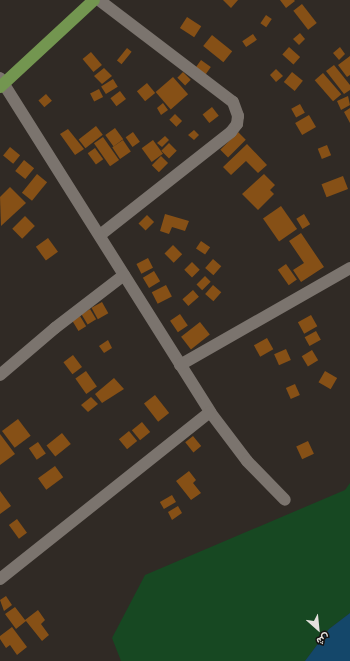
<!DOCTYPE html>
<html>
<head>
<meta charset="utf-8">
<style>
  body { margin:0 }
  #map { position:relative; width:350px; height:661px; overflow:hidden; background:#302a25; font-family:Inter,Vazirmatn,sans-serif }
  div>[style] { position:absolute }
  .green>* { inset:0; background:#174822 }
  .water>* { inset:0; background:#14476a }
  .building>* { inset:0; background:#865016; transform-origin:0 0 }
  .minor>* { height:12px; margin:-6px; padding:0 6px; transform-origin:6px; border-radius:6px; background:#7b746e }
  .major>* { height:12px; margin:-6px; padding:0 6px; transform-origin:6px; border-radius:6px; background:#739650 }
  span { translate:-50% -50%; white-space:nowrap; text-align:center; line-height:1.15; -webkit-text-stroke:3.5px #161311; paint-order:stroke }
  .north { position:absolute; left:298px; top:609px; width:40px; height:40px; -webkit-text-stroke:3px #161311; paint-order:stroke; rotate:153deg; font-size:11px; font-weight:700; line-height:16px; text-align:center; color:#e4e1dd }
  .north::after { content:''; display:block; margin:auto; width:14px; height:18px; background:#e4e1dd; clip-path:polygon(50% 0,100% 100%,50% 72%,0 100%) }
</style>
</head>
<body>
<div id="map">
  <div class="green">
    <div style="clip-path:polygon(350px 483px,350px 613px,329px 629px,305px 661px,121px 661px,112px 638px,145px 575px,345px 490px)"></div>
  </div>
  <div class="water">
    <div style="clip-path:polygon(350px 613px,350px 661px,305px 661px,329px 629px)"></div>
  </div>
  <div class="building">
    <div style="clip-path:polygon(223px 0,238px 0,231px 8px)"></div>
    <div style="clip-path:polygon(280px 0,294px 0,295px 1px,286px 8px)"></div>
    <div style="left:302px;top:4px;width:24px;height:11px;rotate:52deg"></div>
    <div style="left:266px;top:15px;width:7px;height:10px;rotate:34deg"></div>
    <div style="left:187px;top:17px;width:17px;height:13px;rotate:33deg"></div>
    <div style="clip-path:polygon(300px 33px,305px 39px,299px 45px,293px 39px)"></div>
    <div style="left:253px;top:34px;width:7px;height:13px;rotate:56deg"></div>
    <div style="left:212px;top:35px;width:26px;height:14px;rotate:39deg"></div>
    <div style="left:289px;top:47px;width:15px;height:10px;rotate:42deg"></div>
    <div style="clip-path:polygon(340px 47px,345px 54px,339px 60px,333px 53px)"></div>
    <div style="left:127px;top:48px;width:6px;height:16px;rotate:39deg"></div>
    <div style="left:91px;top:52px;width:17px;height:11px;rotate:50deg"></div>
    <div style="clip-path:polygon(350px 56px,350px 75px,347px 77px,338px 65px)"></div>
    <div style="left:201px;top:60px;width:12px;height:11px;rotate:35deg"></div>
    <div style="clip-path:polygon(334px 65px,350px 85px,350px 90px,344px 94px,326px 71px)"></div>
    <div style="clip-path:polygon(104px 68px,112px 76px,102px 84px,94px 76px)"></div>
    <div style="clip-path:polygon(276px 69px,283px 76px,276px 82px,270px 75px)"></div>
    <div style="left:183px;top:72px;width:11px;height:8px;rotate:45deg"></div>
    <div style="left:292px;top:72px;width:14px;height:13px;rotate:39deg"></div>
    <div style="left:323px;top:73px;width:28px;height:11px;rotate:49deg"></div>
    <div style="left:173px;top:77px;width:23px;height:23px;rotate:49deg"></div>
    <div style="left:113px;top:79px;width:9px;height:14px;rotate:58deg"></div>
    <div style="left:147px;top:83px;width:13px;height:13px;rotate:51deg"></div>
    <div style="left:99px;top:89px;width:9px;height:10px;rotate:63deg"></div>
    <div style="left:120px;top:91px;width:10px;height:12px;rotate:53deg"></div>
    <div style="left:46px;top:94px;width:9px;height:10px;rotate:49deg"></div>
    <div style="clip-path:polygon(348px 96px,350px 105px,341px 110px,337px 101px)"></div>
    <div style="clip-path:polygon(163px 103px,168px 110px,161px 115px,157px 108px)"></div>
    <div style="left:300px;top:104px;width:10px;height:10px;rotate:61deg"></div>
    <div style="left:212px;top:107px;width:11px;height:12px;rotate:52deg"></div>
    <div style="clip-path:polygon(350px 108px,350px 123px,344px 112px)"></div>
    <div style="left:175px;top:114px;width:10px;height:8px;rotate:45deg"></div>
    <div style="left:309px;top:115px;width:14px;height:16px;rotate:60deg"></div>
    <div style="left:96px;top:126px;width:11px;height:22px;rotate:52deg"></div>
    <div style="left:115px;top:128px;width:14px;height:12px;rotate:54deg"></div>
    <div style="clip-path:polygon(68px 129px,84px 149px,75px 155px,60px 134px)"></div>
    <div style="clip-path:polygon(194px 130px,199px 135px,194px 140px,188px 135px)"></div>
    <div style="left:133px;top:132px;width:12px;height:9px;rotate:55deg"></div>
    <div style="left:238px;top:132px;width:11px;height:25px;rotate:45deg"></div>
    <div style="clip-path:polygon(165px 136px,169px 140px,162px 147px,157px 143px)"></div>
    <div style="left:103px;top:137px;width:28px;height:11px;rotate:55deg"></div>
    <div style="left:123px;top:140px;width:14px;height:13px;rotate:56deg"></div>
    <div style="left:153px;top:140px;width:17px;height:14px;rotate:54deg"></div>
    <div style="left:169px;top:143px;width:11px;height:11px;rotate:45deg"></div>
    <div style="clip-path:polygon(247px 144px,267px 165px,258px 173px,246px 161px,231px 175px,223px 167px)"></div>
    <div style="left:327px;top:145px;width:11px;height:10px;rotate:68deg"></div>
    <div style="left:10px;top:147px;width:13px;height:11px;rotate:39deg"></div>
    <div style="left:95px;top:148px;width:14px;height:9px;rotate:54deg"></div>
    <div style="left:161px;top:156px;width:10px;height:13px;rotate:45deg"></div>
    <div style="left:24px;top:160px;width:13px;height:14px;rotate:39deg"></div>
    <div style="left:37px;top:174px;width:13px;height:24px;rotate:39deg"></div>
    <div style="clip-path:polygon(264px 174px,275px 185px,270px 190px,274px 194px,258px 210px,242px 194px)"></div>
    <div style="left:343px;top:176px;width:14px;height:23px;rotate:69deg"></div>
    <div style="clip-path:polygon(10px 187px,26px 203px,1px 226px,0 197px)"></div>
    <div style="left:281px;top:206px;width:28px;height:22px;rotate:55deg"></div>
    <div style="clip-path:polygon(165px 214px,189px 221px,185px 231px,172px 227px,169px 234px,160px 231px)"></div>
    <div style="left:304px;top:214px;width:12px;height:9px;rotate:59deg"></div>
    <div style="left:147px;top:215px;width:10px;height:12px;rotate:45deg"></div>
    <div style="left:25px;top:216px;width:14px;height:18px;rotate:45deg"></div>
    <div style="clip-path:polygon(301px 233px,324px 267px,301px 282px,293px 270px,304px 263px,289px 241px)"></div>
    <div style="left:48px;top:238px;width:17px;height:15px;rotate:54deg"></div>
    <div style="left:201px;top:241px;width:11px;height:9px;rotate:34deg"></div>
    <div style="left:173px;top:245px;width:13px;height:12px;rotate:45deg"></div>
    <div style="left:148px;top:258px;width:11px;height:13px;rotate:63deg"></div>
    <div style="left:213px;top:259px;width:11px;height:12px;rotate:41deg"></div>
    <div style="left:192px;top:262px;width:11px;height:11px;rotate:45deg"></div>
    <div style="left:286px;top:264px;width:19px;height:10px;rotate:55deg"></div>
    <div style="left:154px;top:271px;width:12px;height:13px;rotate:59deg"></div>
    <div style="left:205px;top:276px;width:8px;height:12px;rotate:45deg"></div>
    <div style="left:166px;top:285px;width:13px;height:16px;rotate:63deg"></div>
    <div style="left:213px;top:285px;width:11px;height:12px;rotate:41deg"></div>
    <div style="left:193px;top:290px;width:9px;height:14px;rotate:49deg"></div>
    <div style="left:102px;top:302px;width:13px;height:12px;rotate:61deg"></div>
    <div style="left:90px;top:309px;width:12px;height:10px;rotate:59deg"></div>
    <div style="left:180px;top:314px;width:14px;height:12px;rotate:56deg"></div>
    <div style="left:311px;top:315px;width:13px;height:15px;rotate:61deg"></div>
    <div style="left:80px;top:316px;width:12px;height:9px;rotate:59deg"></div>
    <div style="left:200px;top:322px;width:16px;height:24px;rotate:52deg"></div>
    <div style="left:316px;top:331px;width:10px;height:13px;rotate:61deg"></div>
    <div style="left:267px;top:338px;width:13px;height:15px;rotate:61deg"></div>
    <div style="clip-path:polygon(108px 340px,112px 348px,104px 353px,99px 346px)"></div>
    <div style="left:286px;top:349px;width:12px;height:13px;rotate:66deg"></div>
    <div style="left:312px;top:350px;width:12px;height:12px;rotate:59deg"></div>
    <div style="left:73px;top:355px;width:15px;height:12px;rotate:53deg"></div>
    <div style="left:86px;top:371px;width:19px;height:13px;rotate:55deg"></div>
    <div style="left:325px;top:371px;width:14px;height:13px;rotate:30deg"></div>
    <div style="clip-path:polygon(114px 378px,124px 389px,102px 403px,95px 394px)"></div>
    <div style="left:295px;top:384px;width:12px;height:10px;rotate:66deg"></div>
    <div style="left:155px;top:395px;width:23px;height:14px;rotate:52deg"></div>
    <div style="clip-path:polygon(91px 397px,98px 404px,88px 412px,81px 405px)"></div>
    <div style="left:18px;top:419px;width:21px;height:20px;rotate:53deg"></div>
    <div style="left:142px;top:422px;width:13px;height:13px;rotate:51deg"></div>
    <div style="left:129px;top:431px;width:13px;height:13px;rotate:51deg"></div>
    <div style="left:62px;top:433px;width:14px;height:20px;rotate:51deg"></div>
    <div style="clip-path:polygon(0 434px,15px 454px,0 465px)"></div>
    <div style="left:193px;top:436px;width:13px;height:10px;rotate:51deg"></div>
    <div style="left:308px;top:441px;width:14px;height:13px;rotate:65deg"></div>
    <div style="left:38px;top:442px;width:14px;height:11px;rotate:56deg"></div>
    <div style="left:55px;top:466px;width:14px;height:21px;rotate:54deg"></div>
    <div style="clip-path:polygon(189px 471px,196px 480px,193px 483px,201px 493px,191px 500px,176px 481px)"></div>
    <div style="clip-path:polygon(0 491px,11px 506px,0 514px)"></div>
    <div style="left:172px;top:495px;width:8px;height:14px;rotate:60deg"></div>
    <div style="clip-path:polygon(178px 506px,182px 513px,172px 520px,168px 512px)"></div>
    <div style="left:17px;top:519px;width:17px;height:10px;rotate:54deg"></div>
    <div style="clip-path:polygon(6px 596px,12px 605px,4px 611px,0 600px)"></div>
    <div style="clip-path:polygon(15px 607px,25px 620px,38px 610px,45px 620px,41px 624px,49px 635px,42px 641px,26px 621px,16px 629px,5px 614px)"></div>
    <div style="clip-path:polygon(12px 627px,27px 647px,17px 655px,10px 645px,6px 648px,0 639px,0 636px)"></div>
  </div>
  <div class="minor">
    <div style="left:99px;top:0;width:168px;rotate:37.3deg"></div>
    <div style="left:233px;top:102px;width:15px;rotate:70deg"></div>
    <div style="left:238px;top:116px;width:8px;rotate:97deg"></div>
    <div style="left:237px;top:124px;width:10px;rotate:127deg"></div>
    <div style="left:231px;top:132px;width:167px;rotate:141.8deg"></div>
    <div style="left:0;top:78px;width:395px;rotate:57.8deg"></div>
    <div style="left:210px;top:412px;width:61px;rotate:52.9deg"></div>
    <div style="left:247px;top:461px;width:54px;rotate:45.7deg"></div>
    <div style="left:180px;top:365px;width:196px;rotate:-29.7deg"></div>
    <div style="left:0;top:375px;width:72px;rotate:-40.5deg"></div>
    <div style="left:55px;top:328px;width:87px;rotate:-37.5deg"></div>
    <div style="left:0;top:579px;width:268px;rotate:-38.5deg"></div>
  </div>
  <div class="major">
    <div style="left:0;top:87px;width:128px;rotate:-42.8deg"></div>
  </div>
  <div class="north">ش</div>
</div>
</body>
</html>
